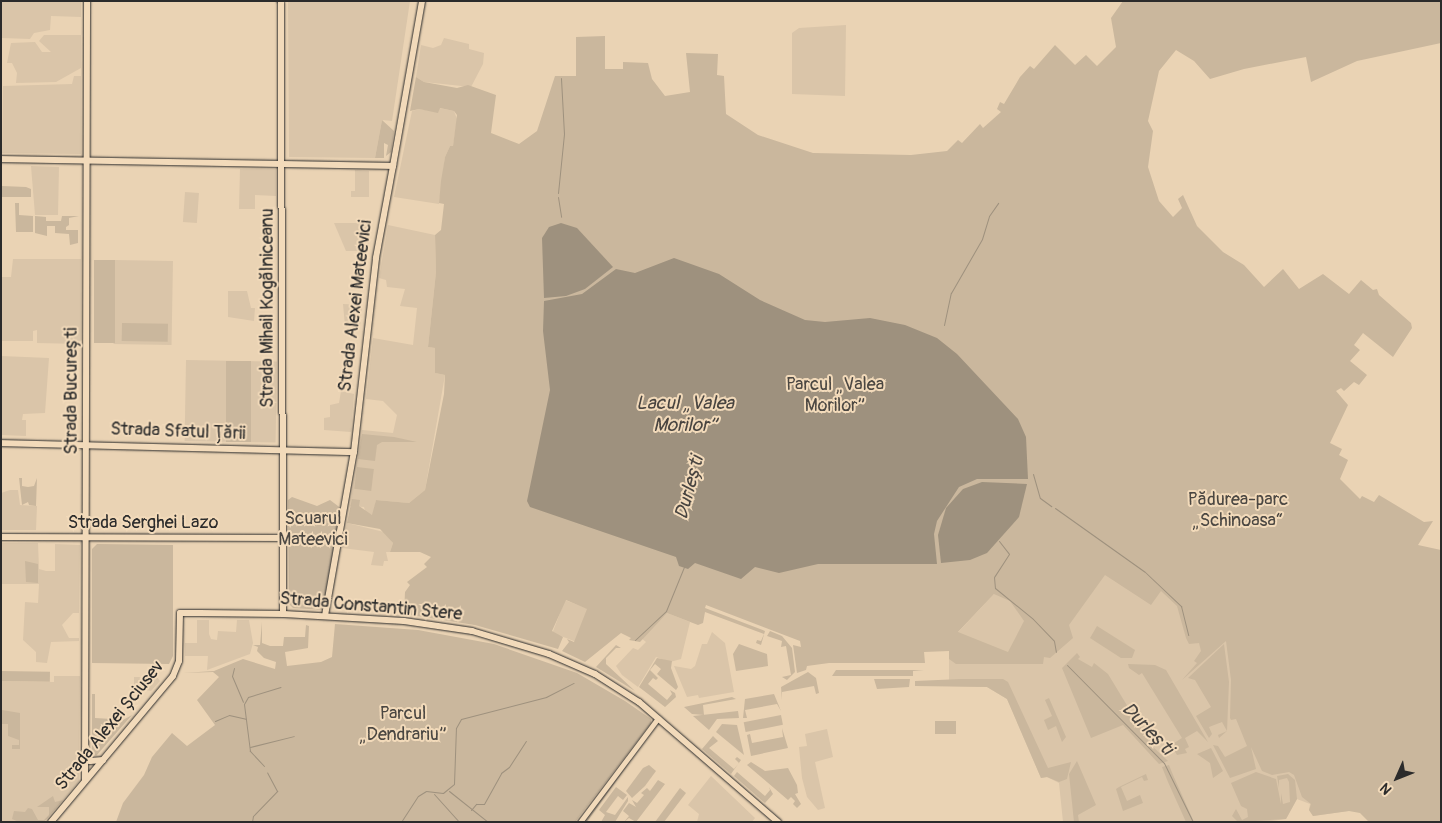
<!DOCTYPE html>
<html>
<head>
<meta charset="utf-8">
<style>
  body { margin:0 }
  #map { position:relative; width:1442px; height:823px; overflow:hidden; background:#ead3b4; font-family:Pangolin,sans-serif }
  div>[style] { position:absolute }
  .built>* { inset:0; background:#dac5a9; transform-origin:0 0 }
  .green>* { inset:0; background:#cab79d; transform-origin:0 0 }
  .water>* { inset:0; background:#9e917e }
  .stream>* { height:1px; margin:-0.5px; padding:0 0.5px; transform-origin:0.5px; border-radius:0.5px; background:#9e917e }
  .roads { filter:drop-shadow(0 0 1px #2b2b2b) drop-shadow(0 0 1px #2b2b2b) }
  .tertiary>* { height:5px; margin:-2.5px; padding:0 2.5px; transform-origin:2.5px; border-radius:2.5px; background:#f2daba }
  .secondary>* { height:5.5px; margin:-2.75px; padding:0 2.75px; transform-origin:2.75px; border-radius:2.75px; background:#f2daba }
  .primary>* { height:6px; margin:-3px; padding:0 3px; transform-origin:3px; border-radius:3px; background:#f2daba }
  span { translate:-50% -50%; white-space:nowrap; text-align:center; line-height:1.15; -webkit-text-stroke:4px #f2daba; paint-order:stroke }
  .street-label { font-size:18px; color:#2b2b2b }
  .park-label { font-size:18px; color:#4b4742 }
  .water-label { font-size:19px; color:#484440; font-style:italic }
  .frame { position:absolute; inset:0; border:2px solid #2b2b2b; pointer-events:none }
  .north { position:absolute; left:1372px; top:753px; width:50px; height:50px; -webkit-text-stroke:4px #f2daba; paint-order:stroke; rotate:226deg; font-size:14px; font-weight:700; line-height:20px; text-align:center; color:#2b2b2b }
  .north::after { content:''; display:block; margin:auto; width:18px; height:22px; background:#2b2b2b; clip-path:polygon(50% 0,100% 100%,50% 72%,0 100%) }
</style>
</head>
<body>
<div id="map">
  <div class="built">
    <div style="clip-path:polygon(2px 1px,81px 1px,81px 17px,51px 16px,50px 30px,34px 33px,30px 39px,2px 38px)"></div>
    <div style="clip-path:polygon(288px 1px,410px 1px,392px 121px,382px 120px,375px 158px,289px 157px)"></div>
    <div style="clip-path:polygon(846px 25px,845px 96px,792px 94px,792px 33px,799px 28px)"></div>
    <div style="clip-path:polygon(44px 35px,81px 35px,81px 68px,56px 82px,16px 83px,17px 73px,12px 63px,7px 63px,11px 43px,35px 42px,42px 52px,51px 52px,39px 41px)"></div>
    <div style="clip-path:polygon(444px 38px,469px 44px,469px 49px,484px 53px,483px 64px,471px 87px,424px 82px,416px 77px,421px 45px,433px 48px,441px 45px)"></div>
    <div style="clip-path:polygon(74px 76px,81px 76px,81px 154px,2px 153px,3px 86px,72px 84px)"></div>
    <div style="clip-path:polygon(439px 108px,454px 111px,457px 119px,453px 147px,450px 146px,445px 157px,439px 204px,394px 197px,412px 111px,419px 109px,438px 112px)"></div>
    <div style="clip-path:polygon(31px 166px,59px 167px,58px 215px,35px 215px)"></div>
    <div style="clip-path:polygon(240px 169px,276px 169px,276px 196px,255px 195px,255px 209px,239px 209px)"></div>
    <div style="clip-path:polygon(355px 170px,369px 171px,369px 197px,351px 197px,351px 191px,355px 191px)"></div>
    <div style="left:185px;top:192px;width:14px;height:30px;rotate:4deg"></div>
    <div style="clip-path:polygon(334px 223px,370px 223px,368px 251px,346px 251px)"></div>
    <div style="clip-path:polygon(388px 225px,435px 235px,436px 272px,428px 347px,435px 348px,435px 373px,445px 375px,425px 490px,409px 503px,376px 500px,373px 515px,366px 514px,364px 507px,350px 506px,362px 430px,393px 433px,397px 415px,383px 401px,366px 399px,373px 338px,413px 345px,417px 308px,400px 306px,405px 289px,387px 287px,386px 280px,379px 278px)"></div>
    <div style="clip-path:polygon(13px 259px,81px 259px,81px 344px,37px 343px,37px 330px,33px 331px,33px 341px,1px 341px,1px 277px,11px 277px)"></div>
    <div style="left:115px;top:260px;width:58px;height:84px;rotate:1deg"></div>
    <div style="clip-path:polygon(228px 291px,247px 291px,251px 308px,255px 308px,254px 321px,228px 317px)"></div>
    <div style="clip-path:polygon(343px 304px,362px 305px,360px 327px,345px 326px)"></div>
    <div style="clip-path:polygon(1px 356px,49px 358px,45px 413px,23px 414px,22px 420px,26px 420px,26px 436px,1px 435px)"></div>
    <div style="left:186px;top:360px;width:91px;height:81px;rotate:1deg"></div>
    <div style="clip-path:polygon(341px 391px,354px 394px,351px 432px,324px 430px,324px 418px,330px 417px,330px 405px,339px 403px)"></div>
    <div style="clip-path:polygon(10px 490px,18px 490px,20px 505px,37px 506px,36px 530px,1px 530px,1px 493px)"></div>
    <div style="clip-path:polygon(1055px 506px,1181px 605px,1210px 651px,1222px 642px,1232px 639px,1296px 723px,1348px 811px,1313px 816px,1309px 810px,1310px 804px,1297px 799px,1286px 819px,1264px 822px,1063px 822px,1059px 783px,1047px 777px,1041px 778px,1007px 699px,987px 687px,949px 686px,949px 642px,994px 594px)"></div>
    <div style="clip-path:polygon(347px 523px,384px 532px,393px 543px,390px 552px,386px 552px,388px 561px,384px 561px,383px 566px,371px 565px,374px 552px,342px 548px)"></div>
    <div style="clip-path:polygon(1px 543px,38px 543px,39px 569px,46px 571px,55px 571px,55px 544px,80px 545px,79px 613px,73px 613px,62px 625px,69px 638px,79px 638px,79px 641px,51px 642px,47px 663px,36px 662px,36px 652px,23px 640px,25px 602px,38px 603px,39px 584px,1px 584px)"></div>
    <div style="left:565px;top:600px;width:25px;height:35px;rotate:21deg"></div>
    <div style="clip-path:polygon(667px 613px,690px 622px,681px 659px,670px 662px,656px 657px,638px 687px,622px 675px,616px 666px,633px 648px,638px 650px,646px 642px,641px 638px)"></div>
    <div style="clip-path:polygon(197px 620px,209px 620px,209px 634px,211px 639px,217px 640px,218px 631px,236px 632px,237px 620px,249px 620px,253px 643px,250px 654px,207px 670px,208px 656px,185px 656px,185px 643px,197px 643px)"></div>
    <div style="clip-path:polygon(712px 632px,725px 643px,734px 692px,699px 698px,698px 695px,687px 697px,674px 666px,691px 669px,695px 666px,702px 644px,707px 644px)"></div>
    <div style="clip-path:polygon(54px 676px,80px 676px,79px 781px,44px 822px,1px 822px,1px 681px,54px 682px)"></div>
    <div style="clip-path:polygon(134px 677px,157px 677px,160px 681px,151px 691px,134px 688px)"></div>
    <div style="clip-path:polygon(827px 729px,833px 757px,815px 762px,825px 808px,818px 810px,807px 797px,802px 778px,799px 747px,807px 746px,805px 734px)"></div>
    <div style="clip-path:polygon(711px 776px,755px 818px,752px 822px,697px 822px,699px 814px,688px 805px)"></div>
  </div>
  <div class="green">
    <div style="clip-path:polygon(evenodd,1123px 1px,1441px 1px,1441px 43px,1357px 61px,1311px 82px,1306px 57px,1244px 69px,1210px 79px,1194px 61px,1176px 50px,1159px 71px,1148px 121px,1153px 131px,1148px 167px,1159px 201px,1173px 217px,1182px 208px,1178px 199px,1183px 195px,1197px 226px,1223px 252px,1244px 265px,1264px 287px,1283px 269px,1299px 289px,1323px 274px,1349px 294px,1361px 280px,1373px 290px,1377px 289px,1379px 295px,1411px 323px,1412px 328px,1393px 357px,1363px 333px,1354px 345px,1360px 350px,1350px 361px,1367px 375px,1359px 385px,1354px 382px,1344px 391px,1341px 388px,1336px 391px,1348px 405px,1330px 443px,1342px 449px,1339px 455px,1348px 460px,1340px 479px,1360px 499px,1362px 496px,1374px 502px,1379px 495px,1424px 522px,1433px 521px,1418px 545px,1441px 550px,1441px 822px,1369px 822px,1360px 813px,1349px 811px,1313px 816px,1309px 810px,1311px 804px,1302px 797px,1294px 775px,1289px 772px,1272px 775px,1262px 771px,1251px 747px,1256px 769px,1230px 778px,1213px 745px,1218px 746px,1225px 757px,1247px 746px,1236px 719px,1231px 720px,1230px 718px,1231px 680px,1226px 641px,1182px 680px,1197px 663px,1194px 661px,1201px 651px,1199px 643px,1189px 644px,1186px 638px,1177px 606px,1161px 591px,1151px 605px,1105px 575px,1069px 625px,1073px 638px,1050px 658px,1044px 657px,1043px 664px,956px 664px,949px 659px,949px 651px,924px 652px,925px 663px,829px 663px,807px 666px,806px 670px,797px 673px,793px 645px,801px 647px,800px 641px,706px 605px,705px 608px,765px 631px,761px 645px,756px 643px,757px 640px,761px 641px,764px 634px,705px 612px,703px 623px,698px 625px,667px 613px,640px 642px,629px 640px,631px 638px,621px 633px,585px 662px,562px 651px,569px 642px,567px 639px,574px 642px,587px 609px,566px 600px,552px 631px,563px 637px,558px 649px,475px 625px,404px 614px,405px 592px,410px 585px,407px 582px,427px 567px,424px 564px,431px 557px,420px 552px,390px 552px,393px 543px,380px 529px,347px 523px,352px 499px,360px 500px,359px 506px,372px 515px,376px 500px,409px 503px,425px 490px,444px 394px,445px 375px,435px 373px,435px 348px,428px 347px,436px 272px,435px 235px,441px 230px,444px 204px,439px 203px,441px 181px,445px 157px,450px 146px,453px 146px,457px 115px,454px 111px,440px 108px,438px 113px,419px 109px,410px 111px,416px 77px,424px 82px,457px 88px,468px 85px,496px 95px,491px 133px,519px 144px,537px 131px,555px 76px,576px 76px,576px 37px,605px 36px,605px 69px,623px 69px,623px 62px,648px 63px,652px 79px,665px 96px,690px 92px,686px 53px,718px 54px,717px 75px,724px 76px,726px 114px,758px 135px,813px 153px,911px 155px,947px 151px,958px 140px,962px 143px,980px 124px,983px 128px,1001px 112px,997px 109px,1000px 102px,1004px 104px,1020px 77px,1030px 66px,1034px 69px,1055px 45px,1075px 65px,1086px 55px,1097px 66px,1116px 47px,1111px 18px,1123px 1px,994px 594px,1010px 601px,1024px 621px,1008px 652px,958px 632px,994px 594px)"></div>
    <div style="clip-path:polygon(382px 120px,394px 131px,391px 152px,386px 156px,388px 145px,384px 143px,384px 158px,375px 158px)"></div>
    <div style="clip-path:polygon(2px 186px,26px 187px,31px 189px,31px 197px,2px 197px)"></div>
    <div style="clip-path:polygon(15px 203px,19px 203px,19px 215px,33px 216px,33px 232px,16px 232px)"></div>
    <div style="clip-path:polygon(35px 216px,46px 217px,46px 221px,61px 221px,62px 216px,79px 216px,69px 218px,69px 225px,66px 227px,66px 230px,78px 230px,78px 243px,70px 245px,69px 234px,55px 233px,55px 226px,47px 226px,47px 236px,35px 233px)"></div>
    <div style="left:94px;top:260px;width:21px;height:83px"></div>
    <div style="left:122px;top:323px;width:46px;height:18px;rotate:1deg"></div>
    <div style="left:226px;top:361px;width:25px;height:81px"></div>
    <div style="clip-path:polygon(362px 434px,394px 437px,417px 442px,382px 442px,377px 445px,375px 461px,358px 459px)"></div>
    <div style="left:357px;top:467px;width:17px;height:22px;rotate:7deg"></div>
    <div style="clip-path:polygon(19px 478px,22px 478px,22px 486px,28px 487px,34px 486px,37px 478px,36px 506px,29px 505px,28px 502px,22px 505px)"></div>
    <div style="clip-path:polygon(292px 497px,317px 506px,330px 500px,342px 509px,324px 610px,293px 608px,289px 604px,288px 500px)"></div>
    <div style="clip-path:polygon(97px 544px,173px 545px,173px 656px,169px 664px,92px 663px,92px 549px)"></div>
    <div style="clip-path:polygon(25px 561px,38px 564px,38px 583px,26px 582px)"></div>
    <div style="clip-path:polygon(262px 622px,262px 643px,270px 646px,283px 646px,284px 637px,305px 637px,306px 625px,309px 626px,308px 648px,285px 652px,287px 666px,321px 662px,332px 657px,335px 624px,418px 630px,494px 644px,577px 673px,625px 701px,651px 719px,651px 723px,575px 822px,116px 822px,123px 803px,144px 775px,152px 757px,172px 733px,187px 746px,215px 725px,197px 700px,219px 677px,213px 672px,183px 673px,214px 671px,243px 659px,275px 669px,276px 662px,264px 658px,257px 651px,258px 647px,253px 645px,260px 645px)"></div>
    <div style="clip-path:polygon(1097px 626px,1135px 650px,1132px 658px,1121px 658px,1090px 638px)"></div>
    <div style="clip-path:polygon(770px 631px,782px 636px,792px 648px,795px 672px,787px 680px,782px 677px,791px 675px,786px 646px,781px 647px,782px 641px,767px 636px)"></div>
    <div style="clip-path:polygon(739px 644px,767px 654px,768px 666px,736px 671px,733px 654px)"></div>
    <div style="clip-path:polygon(1224px 644px,1229px 682px,1227px 731px,1219px 738px,1218px 735px,1227px 731px,1222px 722px,1209px 727px,1212px 734px,1209px 738px,1196px 716px,1211px 707px,1195px 680px,1188px 678px)"></div>
    <div style="clip-path:polygon(616px 645px,621px 648px,616px 648px,606px 658px,606px 664px,635px 691px,596px 667px)"></div>
    <div style="clip-path:polygon(1077px 653px,1080px 657px,1078px 659px,1092px 667px,1094px 663px,1108px 674px,1151px 745px,1168px 761px,1159px 764px,1123px 725px,1091px 738px,1062px 668px)"></div>
    <div style="clip-path:polygon(657px 658px,672px 661px,671px 668px,678px 687px,676px 690px,657px 674px,661px 669px,655px 664px,650px 670px,658px 678px,656px 680px,653px 678px,648px 684px,667px 700px,672px 694px,670px 690px,675px 693px,676px 697px,665px 707px,639px 687px)"></div>
    <div style="clip-path:polygon(1128px 664px,1155px 665px,1166px 670px,1208px 742px,1197px 731px,1185px 738px,1189px 747px,1185px 749px,1187px 753px,1177px 755px,1171px 745px,1182px 738px,1142px 673px,1139px 675px,1129px 668px)"></div>
    <div style="clip-path:polygon(836px 670px,924px 670px,913px 671px,913px 676px,832px 676px)"></div>
    <div style="left:1px;top:671px;width:49px;height:10px;rotate:1deg"></div>
    <div style="clip-path:polygon(808px 672px,816px 678px,819px 693px,816px 694px,814px 686px,782px 692px,782px 700px,781px 687px)"></div>
    <div style="clip-path:polygon(874px 679px,910px 679px,909px 687px,877px 689px)"></div>
    <div style="clip-path:polygon(961px 679px,1003px 679px,1008px 682px,1048px 768px,1071px 762px,1067px 779px,1059px 782px,1047px 777px,1041px 778px,1007px 699px,987px 687px,915px 686px,915px 681px)"></div>
    <div style="clip-path:polygon(92px 694px,95px 694px,95px 718px,112px 719px,117px 713px,118px 718px,123px 720px,132px 715px,96px 756px,92px 752px,92px 739px,95px 739px,92px 734px)"></div>
    <div style="clip-path:polygon(774px 694px,781px 711px,777px 704px,745px 710px,747px 718px,743px 718px,745px 699px)"></div>
    <div style="clip-path:polygon(732px 697px,736px 699px,703px 705px,704px 715px,692px 714px,684px 707px)"></div>
    <div style="clip-path:polygon(1049px 698px,1066px 737px,1062px 742px,1056px 726px,1048px 730px,1044px 720px,1052px 716px,1045px 700px)"></div>
    <div style="clip-path:polygon(2px 710px,20px 713px,20px 749px,12px 749px,12px 745px,19px 745px,19px 740px,8px 736px,8px 724px,1px 724px)"></div>
    <div style="clip-path:polygon(738px 711px,739px 718px,717px 719px,709px 730px,693px 716px)"></div>
    <div style="left:781px;top:715px;width:10px;height:38px;rotate:79deg"></div>
    <div style="left:935px;top:721px;width:21px;height:13px"></div>
    <div style="clip-path:polygon(722px 724px,737px 725px,744px 755px,716px 732px)"></div>
    <div style="clip-path:polygon(654px 728px,587px 822px,584px 822px)"></div>
    <div style="clip-path:polygon(782px 728px,788px 748px,751px 756px,747px 735px,750px 734px,752px 743px,783px 737px)"></div>
    <div style="clip-path:polygon(713px 736px,718px 741px,709px 748px,734px 769px,739px 763px,735px 759px,737px 757px,741px 760px,731px 774px,702px 749px)"></div>
    <div style="clip-path:polygon(1211px 748px,1223px 771px,1213px 778px,1210px 763px,1197px 754px)"></div>
    <div style="clip-path:polygon(1077px 761px,1096px 805px,1078px 815px,1079px 822px,1074px 822px,1069px 774px)"></div>
    <div style="clip-path:polygon(751px 762px,765px 771px,788px 768px,797px 785px,798px 793px,795px 794px,801px 804px,797px 808px,793px 804px,795px 801px,791px 797px,788px 800px,747px 765px)"></div>
    <div style="clip-path:polygon(649px 765px,656px 771px,645px 786px,632px 798px,626px 791px,643px 768px)"></div>
    <div style="clip-path:polygon(1169px 765px,1173px 775px,1194px 822px,1186px 822px,1168px 782px,1162px 767px)"></div>
    <div style="clip-path:polygon(737px 772px,765px 796px,770px 790px,769px 787px,773px 794px,765px 803px,734px 776px)"></div>
    <div style="clip-path:polygon(1256px 772px,1276px 779px,1281px 804px,1281px 793px,1283px 804px,1290px 802px,1289px 782px,1287px 778px,1279px 780px,1279px 788px,1277px 776px,1288px 774px,1295px 780px,1297px 799px,1286px 819px,1238px 822px,1232px 816px,1236px 809px,1242px 820px,1248px 817px,1247px 809px,1241px 806px,1231px 783px)"></div>
    <div style="clip-path:polygon(1146px 774px,1148px 780px,1144px 781px,1142px 777px,1121px 787px,1127px 801px,1140px 795px,1143px 803px,1123px 811px,1116px 789px,1119px 787px)"></div>
    <div style="clip-path:polygon(658px 780px,665px 784px,636px 822px,629px 818px,624px 822px,629px 816px,623px 811px,629px 803px,636px 807px,632px 800px,637px 803px,644px 795px,641px 793px,647px 788px,650px 791px)"></div>
    <div style="clip-path:polygon(616px 787px,627px 795px,623px 800px,618px 796px,606px 812px,615px 815px,628px 797px,628px 801px,615px 822px,601px 822px,605px 815px,599px 810px)"></div>
    <div style="clip-path:polygon(680px 788px,686px 793px,664px 822px,655px 822px)"></div>
    <div style="clip-path:polygon(53px 796px,55px 802px,63px 800px,44px 822px,19px 822px,12px 819px,14px 811px,25px 812px,28px 808px,32px 809px,38px 820px,44px 820px,49px 815px,49px 807px,37px 807px)"></div>
  </div>
  <div class="water">
    <div style="clip-path:polygon(561px 223px,577px 228px,613px 267px,585px 289px,566px 296px,544px 298px,542px 238px,549px 227px)"></div>
    <div style="clip-path:polygon(674px 258px,719px 274px,760px 300px,805px 320px,825px 322px,870px 318px,905px 325px,937px 338px,957px 354px,1018px 419px,1026px 437px,1028px 479px,977px 479px,959px 487px,937px 521px,934px 534px,937px 564px,818px 564px,779px 573px,755px 567px,741px 579px,695px 563px,688px 569px,679px 566px,676px 557px,530px 507px,527px 501px,550px 390px,543px 331px,544px 301px,582px 294px,616px 269px,635px 273px)"></div>
    <div style="clip-path:polygon(982px 482px,1027px 484px,1019px 517px,987px 553px,970px 560px,941px 563px,938px 535px,946px 508px,963px 489px)"></div>
  </div>
  <div class="stream">
    <div style="left:558px;top:193px;width:59px;rotate:-84.2deg"></div>
    <div style="left:564px;top:134px;width:56px;rotate:-93.1deg"></div>
    <div style="left:558px;top:197px;width:20px;rotate:81deg"></div>
    <div style="left:944px;top:325px;width:33px;rotate:-78deg"></div>
    <div style="left:951px;top:293px;width:62px;rotate:-60.1deg"></div>
    <div style="left:982px;top:239px;width:24px;rotate:-73deg"></div>
    <div style="left:989px;top:216px;width:16px;rotate:-55deg"></div>
    <div style="left:1033px;top:474px;width:25px;rotate:74deg"></div>
    <div style="left:1040px;top:498px;width:14px;rotate:36deg"></div>
    <div style="left:1055px;top:508px;width:110px;rotate:35.4deg"></div>
    <div style="left:1145px;top:572px;width:50px;rotate:43.4deg"></div>
    <div style="left:1181px;top:606px;width:30px;rotate:76deg"></div>
    <div style="left:999px;top:541px;width:16px;rotate:52deg"></div>
    <div style="left:1009px;top:554px;width:27px;rotate:123deg"></div>
    <div style="left:994px;top:577px;width:11px;rotate:85deg"></div>
    <div style="left:995px;top:588px;width:49px;rotate:39.2deg"></div>
    <div style="left:1033px;top:619px;width:30px;rotate:46deg"></div>
    <div style="left:1054px;top:641px;width:11px;rotate:80deg"></div>
    <div style="left:635px;top:640px;width:42px;rotate:-43.1deg"></div>
    <div style="left:666px;top:611px;width:48px;rotate:-67.8deg"></div>
    <div style="left:1067px;top:665px;width:138px;rotate:45.3deg"></div>
    <div style="left:1164px;top:763px;width:66px;rotate:63.8deg"></div>
    <div style="left:234px;top:668px;width:8px;rotate:104deg"></div>
    <div style="left:232px;top:676px;width:28px;rotate:67deg"></div>
    <div style="left:215px;top:721px;width:15px;rotate:-23deg"></div>
    <div style="left:229px;top:715px;width:17px;rotate:13deg"></div>
    <div style="left:250px;top:747px;width:45px;rotate:-14deg"></div>
    <div style="left:264px;top:766px;width:21px;rotate:-133deg"></div>
    <div style="left:250px;top:751px;width:47px;rotate:-97.3deg"></div>
    <div style="left:244px;top:704px;width:8px;rotate:-60deg"></div>
    <div style="left:248px;top:697px;width:34px;rotate:-17deg"></div>
    <div style="left:449px;top:791px;width:50px;rotate:38.5deg"></div>
    <div style="left:434px;top:794px;width:38px;rotate:48deg"></div>
    <div style="left:471px;top:810px;width:8px;rotate:-50deg"></div>
    <div style="left:476px;top:804px;width:8px"></div>
    <div style="left:484px;top:804px;width:35px;rotate:-61deg"></div>
    <div style="left:501px;top:773px;width:10px;rotate:-37deg"></div>
    <div style="left:509px;top:767px;width:31px;rotate:-57deg"></div>
    <div style="left:252px;top:822px;width:6px;rotate:-81deg"></div>
    <div style="left:253px;top:816px;width:35px;rotate:-46deg"></div>
    <div style="left:277px;top:791px;width:21px;rotate:-118deg"></div>
    <div style="left:389px;top:822px;width:3px"></div>
    <div style="left:401px;top:822px;width:31px;rotate:-57deg"></div>
    <div style="left:418px;top:796px;width:9px;rotate:-32deg"></div>
    <div style="left:426px;top:791px;width:17px;rotate:7deg"></div>
    <div style="left:443px;top:793px;width:14px;rotate:-39deg"></div>
    <div style="left:454px;top:784px;width:56px;rotate:-88deg"></div>
    <div style="left:456px;top:728px;width:10px;rotate:-61deg"></div>
    <div style="left:461px;top:719px;width:88px;rotate:-14.5deg"></div>
    <div style="left:546px;top:697px;width:31px;rotate:-27deg"></div>
  </div>
  <div class="roads">
    <div class="tertiary">
      <div style="left:580px;top:822px;width:130px;rotate:-53.1deg"></div>
    </div>
    <div class="secondary">
      <div style="left:281px;top:1px;width:613px;rotate:89.72deg"></div>
      <div style="left:1px;top:443px;width:353px;rotate:1.5deg"></div>
      <div style="left:1px;top:537px;width:284px;rotate:0.2deg"></div>
      <div style="left:325px;top:616px;width:167px;rotate:-80deg"></div>
      <div style="left:354px;top:452px;width:195px;rotate:-83.5deg"></div>
      <div style="left:376px;top:258px;width:94px;rotate:-79.5deg"></div>
      <div style="left:85px;top:781px;width:780px;rotate:-89.85deg"></div>
    </div>
    <div class="primary">
      <div style="left:1px;top:159px;width:392px;rotate:1deg"></div>
      <div style="left:393px;top:166px;width:168px;rotate:-80deg"></div>
      <div style="left:85px;top:749px;width:13px;rotate:67deg"></div>
      <div style="left:90px;top:761px;width:13px;rotate:-4deg"></div>
      <div style="left:51px;top:822px;width:190px;rotate:-50.1deg"></div>
      <div style="left:173px;top:676px;width:16px;rotate:-68deg"></div>
      <div style="left:179px;top:661px;width:48px;rotate:-88.8deg"></div>
      <div style="left:180px;top:613px;width:20px"></div>
      <div style="left:200px;top:613px;width:84px;rotate:0.7deg"></div>
      <div style="left:284px;top:614px;width:120px;rotate:3.3deg"></div>
      <div style="left:404px;top:621px;width:69px;rotate:8.4deg"></div>
      <div style="left:472px;top:631px;width:80px;rotate:16.6deg"></div>
      <div style="left:549px;top:654px;width:50px;rotate:23.5deg"></div>
      <div style="left:595px;top:674px;width:52px;rotate:32.5deg"></div>
      <div style="left:639px;top:702px;width:184px;rotate:40.8deg"></div>
    </div>
  </div>
  <div class="street-label">
    <span style="left:356px;top:306px;rotate:-83deg">Strada Alexei Mateevici</span>
    <span style="left:268px;top:308px;rotate:-90deg">Strada Mihail Kogălniceanu</span>
    <span style="left:72px;top:391px;rotate:-90deg">Strada București</span>
    <span style="left:178px;top:432px;rotate:2deg">Strada Sfatul Țării</span>
    <span style="left:143px;top:523px">Strada Serghei Lazo</span>
    <span style="left:371px;top:607px;rotate:5deg">Strada Constantin Stere</span>
    <span style="left:110px;top:726px;rotate:-51deg">Strada Alexei Șciusev</span>
  </div>
  <div class="park-label">
    <span style="left:835px;top:396px">Parcul „Valea<br>Morilor”</span>
    <span style="left:1238px;top:511px">Pădurea-parc<br>„Schinoasa“</span>
    <span style="left:313px;top:530px">Scuarul<br>Mateevici</span>
    <span style="left:403px;top:725px">Parcul<br>„Dendrariu”</span>
  </div>
  <div class="water-label">
    <span style="left:685px;top:415px">Lacul „Valea<br>Morilor”</span>
    <span style="left:690px;top:488px;rotate:-75deg">Durlești</span>
    <span style="left:1147px;top:729px;rotate:46deg">Durlești</span>
  </div>
  <div class="frame"></div>
  <div class="north">N</div>
</div>
</body>
</html>
